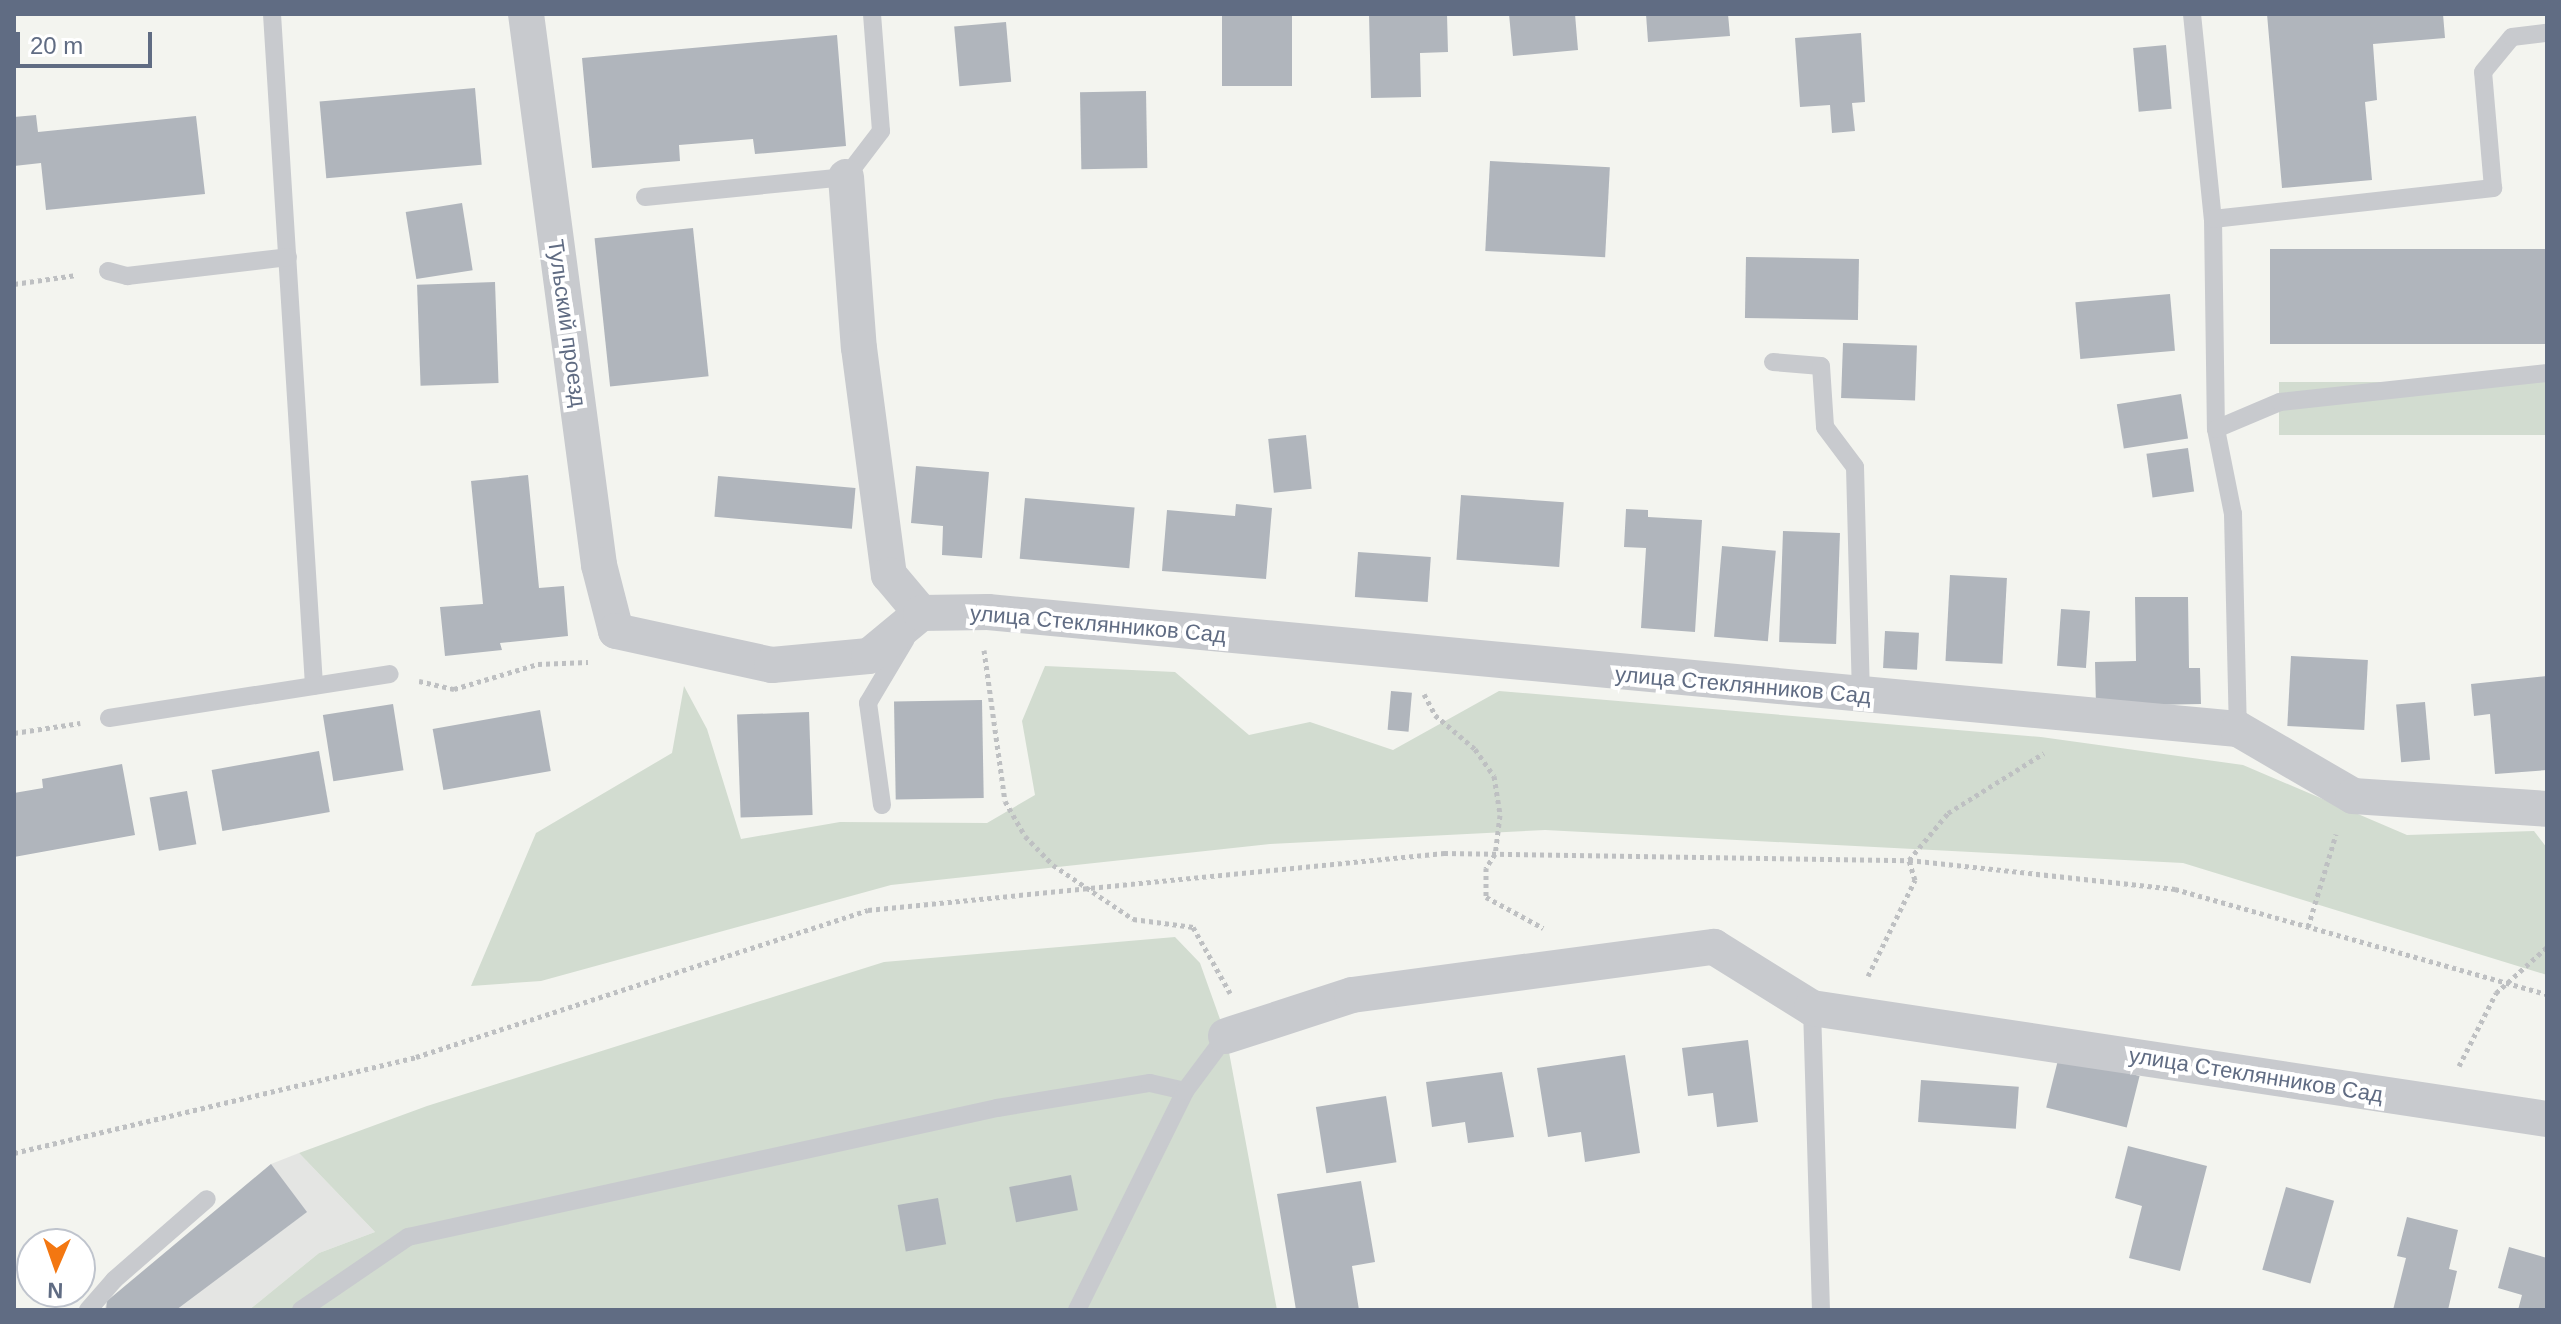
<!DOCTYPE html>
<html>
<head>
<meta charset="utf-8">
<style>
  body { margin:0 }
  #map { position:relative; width:2561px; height:1324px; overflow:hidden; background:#f3f4ef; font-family:Arial,sans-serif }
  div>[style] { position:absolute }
  .built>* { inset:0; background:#e4e5e3 }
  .green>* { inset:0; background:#d2dcd0; transform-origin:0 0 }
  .building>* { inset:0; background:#b0b5bc; transform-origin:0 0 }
  .path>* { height:5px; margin-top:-2.5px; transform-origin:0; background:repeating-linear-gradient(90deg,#bec0c2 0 4px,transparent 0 8px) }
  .service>* { height:18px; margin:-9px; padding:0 9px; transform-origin:9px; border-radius:9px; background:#c8cace }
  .minor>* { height:36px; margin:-18px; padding:0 18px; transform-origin:18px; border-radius:18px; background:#c8cace }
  span { translate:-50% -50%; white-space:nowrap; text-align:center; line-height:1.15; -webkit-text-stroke:8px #fff; paint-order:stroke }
  .street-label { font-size:22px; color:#606c83 }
  .frame { position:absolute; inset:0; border:16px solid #606c83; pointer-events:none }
  .north { position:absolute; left:16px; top:1228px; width:80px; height:80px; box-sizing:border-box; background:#fff; border:2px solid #bfc4cd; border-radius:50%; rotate:182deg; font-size:22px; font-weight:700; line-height:32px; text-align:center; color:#606c83 }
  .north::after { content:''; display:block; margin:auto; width:28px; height:36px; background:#f37711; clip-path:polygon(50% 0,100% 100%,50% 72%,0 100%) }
  .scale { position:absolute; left:16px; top:32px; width:136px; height:36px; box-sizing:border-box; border:4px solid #606c83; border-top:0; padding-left:10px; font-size:24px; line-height:28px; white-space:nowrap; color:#606c83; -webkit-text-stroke:6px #fff; paint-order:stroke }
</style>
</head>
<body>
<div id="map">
  <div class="built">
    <div style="clip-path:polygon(299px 1153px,375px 1232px,319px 1253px,249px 1310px,104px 1310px,107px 1301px,271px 1164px)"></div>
  </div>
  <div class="green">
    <div style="left:2547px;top:382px;width:53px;height:268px;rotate:90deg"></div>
    <div style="clip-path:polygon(1045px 666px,1175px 672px,1249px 735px,1310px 722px,1393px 750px,1499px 691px,2041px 737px,2243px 765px,2407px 835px,2534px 831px,2547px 848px,2547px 975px,2183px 863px,1545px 830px,1270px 844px,891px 885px,541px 981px,471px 986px,536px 833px,672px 753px,684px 686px,707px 729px,741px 839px,840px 822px,987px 823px,1035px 795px,1022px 721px)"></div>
    <div style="clip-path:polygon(1175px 937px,1200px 963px,1226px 1036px,1277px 1310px,249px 1310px,319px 1253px,375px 1232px,299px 1153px,427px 1106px,884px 962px)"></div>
  </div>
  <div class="building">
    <div style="left:1222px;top:14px;width:70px;height:72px"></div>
    <div style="clip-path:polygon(1369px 14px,1447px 14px,1448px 52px,1420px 53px,1421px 97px,1371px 98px)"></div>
    <div style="clip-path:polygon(1509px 14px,1575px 14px,1578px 50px,1513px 56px)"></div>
    <div style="clip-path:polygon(1646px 14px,1728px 14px,1730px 36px,1648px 42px)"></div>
    <div style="clip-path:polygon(2267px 14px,2443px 14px,2445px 38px,2373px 44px,2377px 100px,2365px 102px,2372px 180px,2282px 188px)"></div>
    <div style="left:1006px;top:22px;width:60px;height:52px;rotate:85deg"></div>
    <div style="clip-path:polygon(1861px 33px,1865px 102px,1852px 103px,1855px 131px,1832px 133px,1830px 105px,1800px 107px,1795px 38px)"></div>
    <div style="clip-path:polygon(837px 35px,846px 146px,755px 154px,753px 139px,679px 145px,680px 161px,592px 168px,582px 58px)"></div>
    <div style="left:2166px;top:45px;width:64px;height:33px;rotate:85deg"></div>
    <div style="left:475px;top:88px;width:77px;height:156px;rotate:85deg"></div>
    <div style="left:1146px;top:91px;width:77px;height:66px;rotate:89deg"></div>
    <div style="clip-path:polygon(36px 115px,38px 132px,196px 116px,205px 194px,46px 210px,41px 163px,14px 166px,14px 117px)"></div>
    <div style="left:1490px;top:161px;width:120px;height:90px;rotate:3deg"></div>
    <div style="left:462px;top:203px;width:68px;height:57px;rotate:81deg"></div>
    <div style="left:693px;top:228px;width:149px;height:99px;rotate:84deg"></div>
    <div style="left:2547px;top:249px;width:95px;height:277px;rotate:90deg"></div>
    <div style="left:1746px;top:257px;width:113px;height:61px;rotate:1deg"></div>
    <div style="left:495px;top:282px;width:101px;height:78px;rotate:88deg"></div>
    <div style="left:2170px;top:294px;width:57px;height:95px;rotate:85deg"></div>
    <div style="left:1843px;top:343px;width:74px;height:55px;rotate:2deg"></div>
    <div style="left:2181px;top:394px;width:45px;height:65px;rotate:81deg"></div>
    <div style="left:1306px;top:435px;width:54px;height:38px;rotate:84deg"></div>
    <div style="left:2188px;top:448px;width:44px;height:42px;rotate:82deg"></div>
    <div style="clip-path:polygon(916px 466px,989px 472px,982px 558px,942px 555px,943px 526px,911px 523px)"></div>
    <div style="clip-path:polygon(528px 475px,539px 588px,564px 586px,568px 636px,500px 643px,502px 650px,445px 656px,440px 607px,483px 604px,471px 481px)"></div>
    <div style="left:718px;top:476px;width:138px;height:41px;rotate:5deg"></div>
    <div style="left:1461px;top:495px;width:103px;height:65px;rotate:4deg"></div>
    <div style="left:1025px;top:498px;width:110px;height:61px;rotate:5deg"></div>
    <div style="clip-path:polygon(1236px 504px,1272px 508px,1266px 579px,1162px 571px,1167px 510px,1235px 516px)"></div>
    <div style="clip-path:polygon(1626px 509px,1648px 510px,1648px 517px,1702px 520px,1695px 632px,1641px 628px,1646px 548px,1624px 547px)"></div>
    <div style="left:1783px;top:531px;width:57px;height:111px;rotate:2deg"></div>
    <div style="left:1722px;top:546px;width:54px;height:91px;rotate:5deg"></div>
    <div style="left:1358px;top:552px;width:73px;height:45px;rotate:4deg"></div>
    <div style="left:1950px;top:575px;width:57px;height:86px;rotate:3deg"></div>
    <div style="clip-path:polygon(2135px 597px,2188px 597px,2189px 668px,2200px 668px,2201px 704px,2096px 706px,2095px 662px,2136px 661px)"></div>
    <div style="left:2061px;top:609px;width:29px;height:57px;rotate:4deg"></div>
    <div style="left:1885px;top:631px;width:34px;height:37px;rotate:3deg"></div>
    <div style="left:2291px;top:656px;width:77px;height:70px;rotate:3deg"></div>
    <div style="clip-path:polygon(2547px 676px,2547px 770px,2495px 774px,2490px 714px,2474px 716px,2471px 684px)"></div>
    <div style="left:1391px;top:691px;width:21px;height:39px;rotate:5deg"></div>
    <div style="left:982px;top:700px;width:98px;height:88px;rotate:89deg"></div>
    <div style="left:2425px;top:702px;width:58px;height:29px;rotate:85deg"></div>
    <div style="left:393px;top:704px;width:67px;height:71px;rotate:81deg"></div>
    <div style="left:540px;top:710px;width:62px;height:109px;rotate:80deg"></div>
    <div style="left:809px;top:712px;width:103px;height:72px;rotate:88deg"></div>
    <div style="left:319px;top:751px;width:62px;height:109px;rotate:80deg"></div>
    <div style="clip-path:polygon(122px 764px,135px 835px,14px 857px,14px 793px,43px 788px,42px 779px)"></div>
    <div style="left:187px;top:791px;width:54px;height:38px;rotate:80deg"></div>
    <div style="clip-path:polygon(1748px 1040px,1758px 1122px,1717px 1127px,1713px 1093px,1688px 1096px,1682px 1048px)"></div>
    <div style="clip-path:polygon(1625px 1055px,1640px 1153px,1585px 1162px,1581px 1132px,1548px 1137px,1537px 1068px)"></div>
    <div style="left:2059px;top:1056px;width:83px;height:53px;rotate:14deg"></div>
    <div style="clip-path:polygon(1502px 1072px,1514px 1137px,1468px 1143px,1465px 1122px,1432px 1127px,1426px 1082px)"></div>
    <div style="left:1921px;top:1080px;width:98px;height:42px;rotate:4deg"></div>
    <div style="left:1386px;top:1096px;width:67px;height:71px;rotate:81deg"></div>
    <div style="clip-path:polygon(2128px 1146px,2207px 1166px,2180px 1271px,2129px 1258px,2142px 1206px,2115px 1198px)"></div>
    <div style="clip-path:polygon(271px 1164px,307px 1212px,176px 1310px,106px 1310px,107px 1301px)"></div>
    <div style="left:1071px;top:1175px;width:36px;height:63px;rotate:79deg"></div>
    <div style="clip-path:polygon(1361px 1181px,1375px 1262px,1352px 1266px,1359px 1310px,1296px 1310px,1277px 1194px)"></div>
    <div style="left:2286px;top:1187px;width:50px;height:86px;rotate:16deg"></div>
    <div style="left:938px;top:1198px;width:47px;height:41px;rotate:80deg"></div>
    <div style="clip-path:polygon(2407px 1217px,2458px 1230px,2449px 1269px,2457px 1271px,2448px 1310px,2393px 1310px,2406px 1258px,2397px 1256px)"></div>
    <div style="clip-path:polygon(2509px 1247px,2547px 1258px,2547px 1310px,2518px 1310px,2522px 1295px,2498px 1288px)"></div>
  </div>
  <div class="path">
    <div style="left:14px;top:284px;width:63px;rotate:-8.3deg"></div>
    <div style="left:984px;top:650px;width:152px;rotate:82.1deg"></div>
    <div style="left:1005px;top:801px;width:40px;rotate:60.3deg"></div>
    <div style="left:1025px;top:836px;width:40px;rotate:46deg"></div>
    <div style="left:1053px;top:865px;width:97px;rotate:34deg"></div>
    <div style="left:1133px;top:919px;width:61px;rotate:7.6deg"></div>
    <div style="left:1193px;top:927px;width:76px;rotate:60.7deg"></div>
    <div style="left:419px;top:681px;width:36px;rotate:13deg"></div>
    <div style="left:454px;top:689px;width:88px;rotate:-16.6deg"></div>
    <div style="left:538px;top:664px;width:50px;rotate:-2.3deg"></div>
    <div style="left:1424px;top:694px;width:24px;rotate:62deg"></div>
    <div style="left:1435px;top:715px;width:52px;rotate:40.4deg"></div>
    <div style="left:1475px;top:749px;width:33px;rotate:55deg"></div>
    <div style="left:1494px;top:776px;width:39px;rotate:81deg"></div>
    <div style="left:1500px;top:815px;width:39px;rotate:97deg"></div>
    <div style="left:1495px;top:854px;width:17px;rotate:123deg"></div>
    <div style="left:1486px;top:868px;width:29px;rotate:90deg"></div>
    <div style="left:1486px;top:897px;width:65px;rotate:28.5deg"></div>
    <div style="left:14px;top:733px;width:67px;rotate:-8.6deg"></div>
    <div style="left:2308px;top:927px;width:97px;rotate:-73.2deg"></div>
    <div style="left:1868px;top:976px;width:107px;rotate:-63.9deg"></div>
    <div style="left:1915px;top:880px;width:21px;rotate:-107deg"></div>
    <div style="left:1909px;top:860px;width:61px;rotate:-50.3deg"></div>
    <div style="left:1948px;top:813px;width:113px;rotate:-32deg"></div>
    <div style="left:2459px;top:1066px;width:82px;rotate:-63.1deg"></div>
    <div style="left:2496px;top:993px;width:69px;rotate:-42deg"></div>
    <div style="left:14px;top:1153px;width:413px;rotate:-13.4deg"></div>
    <div style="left:416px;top:1057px;width:475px;rotate:-18deg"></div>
    <div style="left:868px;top:910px;width:579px;rotate:-5.65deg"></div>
    <div style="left:1444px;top:853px;width:465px;rotate:0.9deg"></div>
    <div style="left:1909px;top:860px;width:268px;rotate:6.2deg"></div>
    <div style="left:2175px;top:889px;width:387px;rotate:15.8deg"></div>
  </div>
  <div class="service">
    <div style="left:272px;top:14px;width:673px;rotate:86.42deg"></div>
    <div style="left:2192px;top:14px;width:206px;rotate:84.2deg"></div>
    <div style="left:2213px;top:219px;width:210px;rotate:89.2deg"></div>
    <div style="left:2216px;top:429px;width:87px;rotate:78.7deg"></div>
    <div style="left:2233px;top:514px;width:215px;rotate:88.7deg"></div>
    <div style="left:645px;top:197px;width:202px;rotate:-5.7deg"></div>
    <div style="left:846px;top:177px;width:58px;rotate:-52.7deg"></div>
    <div style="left:881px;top:131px;width:117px;rotate:-94.4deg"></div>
    <div style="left:2213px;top:219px;width:282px;rotate:-6.3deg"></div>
    <div style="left:2493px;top:188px;width:116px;rotate:-94.9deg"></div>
    <div style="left:2483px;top:72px;width:45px;rotate:-50.4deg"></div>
    <div style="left:2512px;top:37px;width:35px;rotate:-7deg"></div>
    <div style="left:108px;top:271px;width:20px;rotate:15deg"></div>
    <div style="left:127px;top:276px;width:162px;rotate:-6.7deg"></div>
    <div style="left:1773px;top:362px;width:48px;rotate:4.8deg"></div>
    <div style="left:1821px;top:366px;width:61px;rotate:86.2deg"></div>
    <div style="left:1825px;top:427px;width:50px;rotate:53.1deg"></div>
    <div style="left:1855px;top:467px;width:229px;rotate:88.5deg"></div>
    <div style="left:2216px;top:429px;width:69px;rotate:-22.9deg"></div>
    <div style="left:2280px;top:402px;width:269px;rotate:-6.2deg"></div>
    <div style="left:109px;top:718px;width:284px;rotate:-8.9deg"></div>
    <div style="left:882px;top:805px;width:103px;rotate:-97.8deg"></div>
    <div style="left:868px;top:703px;width:74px;rotate:-59.3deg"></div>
    <div style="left:1812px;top:1008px;width:302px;rotate:88.3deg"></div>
    <div style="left:88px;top:1310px;width:40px;rotate:-49deg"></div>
    <div style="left:114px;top:1280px;width:123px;rotate:-41.1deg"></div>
    <div style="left:301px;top:1310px;width:130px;rotate:-34.3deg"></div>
    <div style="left:408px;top:1237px;width:603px;rotate:-12.35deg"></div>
    <div style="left:997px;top:1108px;width:155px;rotate:-9.3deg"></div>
    <div style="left:1150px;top:1083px;width:36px;rotate:13deg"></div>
    <div style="left:1077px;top:1310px;width:244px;rotate:-63.7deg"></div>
    <div style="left:1185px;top:1091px;width:69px;rotate:-53.3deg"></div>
  </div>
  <div class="minor">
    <div style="left:526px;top:14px;width:556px;rotate:82.45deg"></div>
    <div style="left:599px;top:565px;width:68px;rotate:75.6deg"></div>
    <div style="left:616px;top:631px;width:160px;rotate:12.3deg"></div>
    <div style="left:772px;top:665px;width:97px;rotate:-5.3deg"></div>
    <div style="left:869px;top:656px;width:67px;rotate:-39.6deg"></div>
    <div style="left:846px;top:177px;width:171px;rotate:85.7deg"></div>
    <div style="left:859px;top:348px;width:229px;rotate:82.5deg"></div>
    <div style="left:889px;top:575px;width:50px;rotate:49.9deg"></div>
    <div style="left:921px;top:613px;width:67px;rotate:-0.9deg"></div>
    <div style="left:988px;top:612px;width:1255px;rotate:5.35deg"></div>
    <div style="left:2238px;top:729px;width:133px;rotate:30.2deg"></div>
    <div style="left:2353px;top:796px;width:194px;rotate:3.8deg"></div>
    <div style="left:1226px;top:1036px;width:133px;rotate:-18deg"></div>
    <div style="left:1352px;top:995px;width:365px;rotate:-7.6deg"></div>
    <div style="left:1714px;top:947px;width:115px;rotate:31.9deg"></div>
    <div style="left:1812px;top:1008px;width:743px;rotate:8.59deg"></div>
  </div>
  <div class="street-label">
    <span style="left:567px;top:323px;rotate:82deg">Тульский проезд</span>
    <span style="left:1098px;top:624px;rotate:5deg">улица Стеклянников Сад</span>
    <span style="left:1743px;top:685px;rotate:5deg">улица Стеклянников Сад</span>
    <span style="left:2256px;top:1075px;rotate:9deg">улица Стеклянников Сад</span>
  </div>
  <div class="frame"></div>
  <div class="north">N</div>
  <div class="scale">20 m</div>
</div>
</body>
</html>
